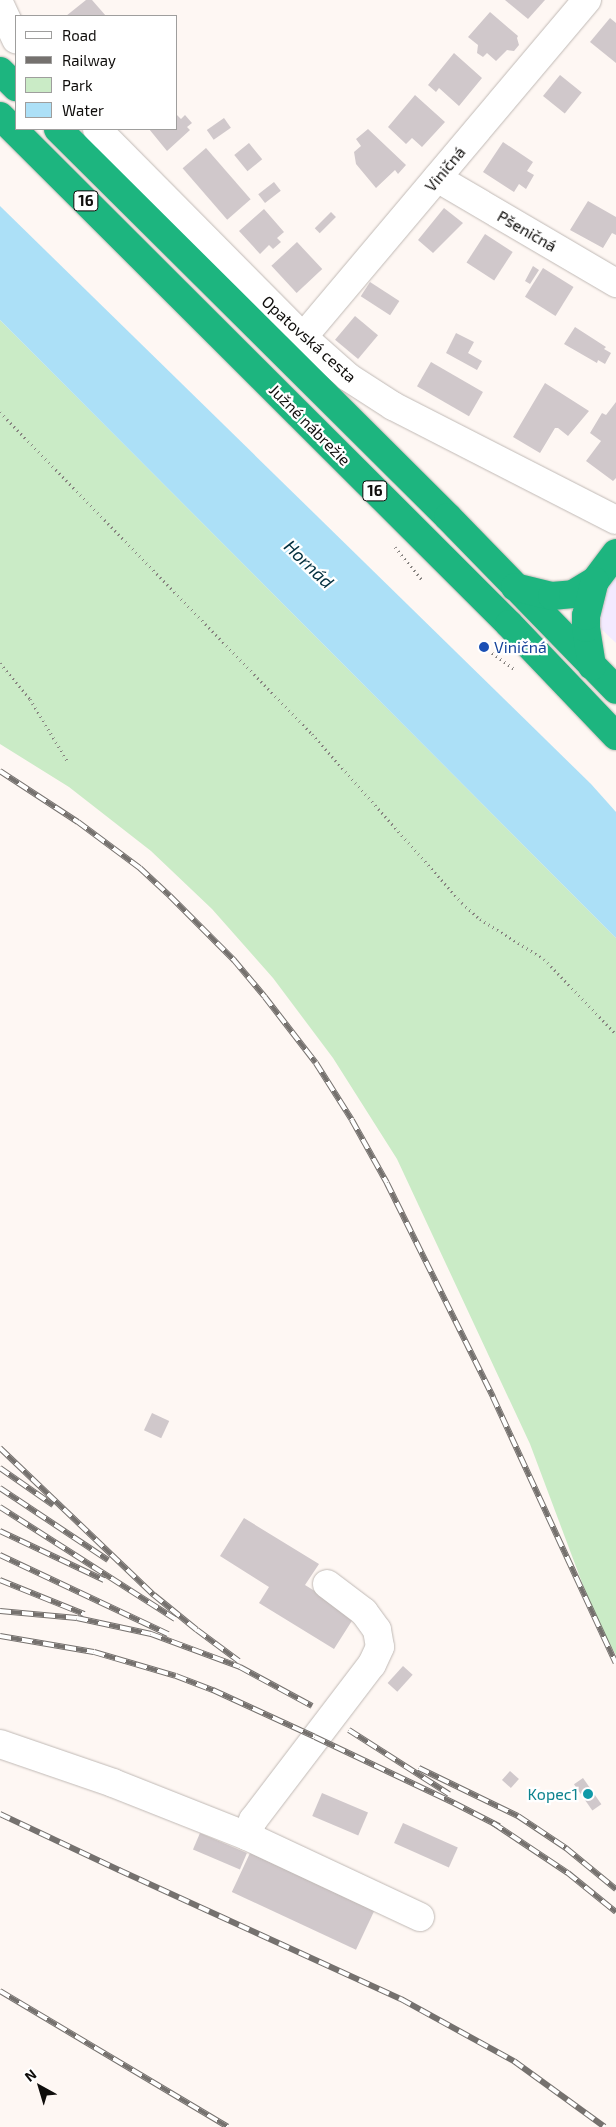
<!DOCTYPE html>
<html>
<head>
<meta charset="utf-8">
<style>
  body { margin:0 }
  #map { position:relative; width:616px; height:2127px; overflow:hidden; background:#fef7f3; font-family:"Exo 2",sans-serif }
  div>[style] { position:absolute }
  .commercial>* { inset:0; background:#f3eaff }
  .green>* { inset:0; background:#caebc6 }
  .water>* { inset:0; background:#ace0f7 }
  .building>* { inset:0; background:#d0c8cb; transform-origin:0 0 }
  .path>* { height:3px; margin-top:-1.5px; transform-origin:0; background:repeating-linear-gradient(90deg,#878380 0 1px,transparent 0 5px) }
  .roads { filter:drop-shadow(0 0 1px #c0b9b5) drop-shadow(0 0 1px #c0b9b5) }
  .minor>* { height:28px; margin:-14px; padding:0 14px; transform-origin:14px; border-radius:14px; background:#fff }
  .highway>* { height:28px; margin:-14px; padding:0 14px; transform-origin:14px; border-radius:14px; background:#1db57f }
  .rail>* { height:5.5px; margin-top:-2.75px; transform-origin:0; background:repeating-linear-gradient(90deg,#fff 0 11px,#75716e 0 22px); box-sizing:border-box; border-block:1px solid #75716e }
  .dots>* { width:14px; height:14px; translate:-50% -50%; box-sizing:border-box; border:2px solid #fff; border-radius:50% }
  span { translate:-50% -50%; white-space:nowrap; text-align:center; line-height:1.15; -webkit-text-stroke:4.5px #fff; paint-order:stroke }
  .shield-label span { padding:1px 4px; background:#fff; border:1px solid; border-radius:4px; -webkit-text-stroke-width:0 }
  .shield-label { font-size:15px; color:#0f0d0b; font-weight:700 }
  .street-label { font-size:16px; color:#0f0d0b }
  .transit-label { font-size:16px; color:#164399 }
  .left { translate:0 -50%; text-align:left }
  .culture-label { font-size:16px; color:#0d838f }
  .right { translate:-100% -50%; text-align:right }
  .water-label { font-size:18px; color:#002e3e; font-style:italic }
  .legend { position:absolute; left:15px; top:15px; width:162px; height:115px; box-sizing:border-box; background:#fff; border:1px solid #9f9e9d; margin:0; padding:6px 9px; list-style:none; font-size:15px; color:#0f0d0b }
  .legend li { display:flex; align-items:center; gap:10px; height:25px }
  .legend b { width:25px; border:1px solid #9f9e9d }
  .north { position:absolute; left:15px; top:2062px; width:50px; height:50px; -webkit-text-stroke:4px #fff; paint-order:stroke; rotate:321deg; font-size:14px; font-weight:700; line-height:20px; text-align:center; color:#0f0d0b }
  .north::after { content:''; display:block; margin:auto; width:18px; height:22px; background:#0f0d0b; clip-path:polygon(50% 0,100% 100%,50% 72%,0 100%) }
</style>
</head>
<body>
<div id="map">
  <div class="commercial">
    <div style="clip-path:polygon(616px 553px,616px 643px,598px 626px,596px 608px)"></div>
  </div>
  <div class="green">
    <div style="clip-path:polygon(0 320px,616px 938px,616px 1655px,596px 1620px,530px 1444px,397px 1159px,333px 1058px,273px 978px,212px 909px,151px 851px,69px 787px,0 744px)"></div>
  </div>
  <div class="water">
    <div style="clip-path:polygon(0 206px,591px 784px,616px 812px,616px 938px,0 320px)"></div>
  </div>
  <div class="building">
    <div style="clip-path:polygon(86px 0,92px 0,106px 16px,66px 16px)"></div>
    <div style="clip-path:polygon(505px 0,545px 0,528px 19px)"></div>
    <div style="clip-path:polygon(490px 12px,518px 36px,517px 38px,519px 45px,514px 51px,507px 50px,496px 61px,487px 53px,483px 57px,477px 53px,478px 45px,468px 37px)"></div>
    <div style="clip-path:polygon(610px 18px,616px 23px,616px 63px,590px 42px)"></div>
    <div style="clip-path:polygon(454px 53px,482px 78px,459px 106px,439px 88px,436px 92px,428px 85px)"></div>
    <div style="left:560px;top:75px;width:28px;height:27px;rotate:39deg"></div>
    <div style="clip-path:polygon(415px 95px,445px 122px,422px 147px,412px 138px,406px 144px,388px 127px)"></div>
    <div style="clip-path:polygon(176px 114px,181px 119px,185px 115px,192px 123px,187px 127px,190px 130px,167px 151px,149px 129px,176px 129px)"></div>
    <div style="left:224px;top:118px;width:12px;height:21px;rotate:55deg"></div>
    <div style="clip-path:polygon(368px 129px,406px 165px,398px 174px,395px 170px,376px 188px,356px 164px,354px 152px,361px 146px,356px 139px)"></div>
    <div style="clip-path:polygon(503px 142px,533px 162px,527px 171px,534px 175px,526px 189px,519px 184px,514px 192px,483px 172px)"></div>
    <div style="left:249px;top:143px;width:21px;height:19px;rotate:51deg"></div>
    <div style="left:206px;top:148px;width:68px;height:31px;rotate:49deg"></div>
    <div style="left:274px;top:182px;width:11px;height:20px;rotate:52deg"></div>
    <div style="clip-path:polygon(588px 201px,616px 217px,616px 235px,612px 233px,603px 248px,570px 230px)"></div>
    <div style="clip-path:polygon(444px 208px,463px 223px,433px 253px,418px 240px)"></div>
    <div style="clip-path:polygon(264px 209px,284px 232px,277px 238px,281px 242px,273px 249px,269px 245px,260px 254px,239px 231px)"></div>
    <div style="left:331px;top:212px;width:7px;height:23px;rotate:45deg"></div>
    <div style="left:485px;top:234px;width:33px;height:34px;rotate:33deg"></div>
    <div style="left:297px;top:242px;width:37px;height:35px;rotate:47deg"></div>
    <div style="clip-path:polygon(533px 266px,539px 270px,530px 284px,525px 281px)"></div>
    <div style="left:543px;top:268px;width:36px;height:34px;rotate:32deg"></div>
    <div style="left:370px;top:282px;width:35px;height:17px;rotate:33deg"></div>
    <div style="left:355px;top:316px;width:30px;height:31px;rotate:40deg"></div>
    <div style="clip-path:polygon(575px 327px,606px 347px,604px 349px,611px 353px,605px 364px,598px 360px,597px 363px,564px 344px)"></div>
    <div style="clip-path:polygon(456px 333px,474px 342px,468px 353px,482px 361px,477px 370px,446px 353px)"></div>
    <div style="left:431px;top:362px;width:60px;height:28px;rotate:30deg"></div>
    <div style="clip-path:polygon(545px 383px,589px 411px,568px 436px,558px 428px,555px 428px,540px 453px,513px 437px)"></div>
    <div style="clip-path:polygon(616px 402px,616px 478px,613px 481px,586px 461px,601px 441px,590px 433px,602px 413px,606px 415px)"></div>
    <div style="left:152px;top:1413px;width:19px;height:19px;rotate:25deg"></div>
    <div style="clip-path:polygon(244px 1518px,319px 1564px,305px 1585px,355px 1616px,334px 1649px,259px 1603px,269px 1587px,220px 1556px)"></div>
    <div style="left:403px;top:1666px;width:13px;height:23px;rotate:42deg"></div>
    <div style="left:510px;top:1771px;width:12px;height:12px;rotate:42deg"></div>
    <div style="left:583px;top:1778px;width:32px;height:11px;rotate:55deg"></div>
    <div style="left:322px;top:1793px;width:50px;height:25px;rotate:23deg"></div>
    <div style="left:403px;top:1823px;width:60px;height:22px;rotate:24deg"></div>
    <div style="left:200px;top:1833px;width:51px;height:18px;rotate:23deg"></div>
    <div style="left:250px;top:1853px;width:137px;height:43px;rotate:25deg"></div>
  </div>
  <div class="path">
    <div style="left:0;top:412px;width:448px;rotate:45.9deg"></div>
    <div style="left:312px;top:734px;width:226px;rotate:48.4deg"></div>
    <div style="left:462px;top:903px;width:24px;rotate:42deg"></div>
    <div style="left:480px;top:919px;width:75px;rotate:32deg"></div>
    <div style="left:544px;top:959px;width:104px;rotate:46.2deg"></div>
    <div style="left:395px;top:547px;width:44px;rotate:50.5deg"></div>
    <div style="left:484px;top:647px;width:39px;rotate:36deg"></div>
    <div style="left:0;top:663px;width:47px;rotate:50.2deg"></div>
    <div style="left:30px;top:699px;width:74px;rotate:58.9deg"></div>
  </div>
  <div class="roads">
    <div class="minor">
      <div style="left:0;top:5px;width:38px;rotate:65deg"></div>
      <div style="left:97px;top:129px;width:293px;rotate:45.3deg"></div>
      <div style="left:303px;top:337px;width:60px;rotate:41.6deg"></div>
      <div style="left:348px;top:377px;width:54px;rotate:32.8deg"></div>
      <div style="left:393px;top:406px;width:250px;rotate:27.1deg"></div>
      <div style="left:437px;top:178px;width:208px;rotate:30.4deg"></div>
      <div style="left:303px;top:337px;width:441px;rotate:-49.9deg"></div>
      <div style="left:327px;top:1584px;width:46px;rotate:37.1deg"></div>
      <div style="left:364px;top:1612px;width:22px;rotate:54deg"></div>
      <div style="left:377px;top:1630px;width:17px;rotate:80deg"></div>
      <div style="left:380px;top:1647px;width:19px;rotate:115deg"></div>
      <div style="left:372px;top:1664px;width:196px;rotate:127.3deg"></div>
      <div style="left:253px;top:1820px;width:17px;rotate:111deg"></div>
      <div style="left:247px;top:1836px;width:191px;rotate:25.1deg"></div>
      <div style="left:0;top:1744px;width:120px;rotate:19deg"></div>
      <div style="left:113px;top:1783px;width:144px;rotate:21.6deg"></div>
    </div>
    <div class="highway">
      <div style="left:0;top:71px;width:23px;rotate:45deg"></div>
      <div style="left:0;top:116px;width:719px;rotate:44.94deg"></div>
      <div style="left:509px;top:624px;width:155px;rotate:46.3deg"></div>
      <div style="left:58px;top:129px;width:550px;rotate:44.85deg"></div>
      <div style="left:448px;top:517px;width:241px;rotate:45.8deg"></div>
      <div style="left:515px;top:587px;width:38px;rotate:14deg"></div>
      <div style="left:552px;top:596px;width:21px;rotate:-5deg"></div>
      <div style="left:573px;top:594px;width:26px;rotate:-31deg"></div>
      <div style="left:595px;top:581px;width:35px;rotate:-53deg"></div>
      <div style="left:592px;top:666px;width:38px;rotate:-99deg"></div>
      <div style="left:586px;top:628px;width:12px;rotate:-90deg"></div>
      <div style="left:586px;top:616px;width:36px;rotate:-76deg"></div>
    </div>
  </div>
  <div class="rail">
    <div style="left:0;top:771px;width:93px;rotate:33.2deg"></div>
    <div style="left:78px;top:822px;width:77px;rotate:36.6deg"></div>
    <div style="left:140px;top:868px;width:41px;rotate:43deg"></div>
    <div style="left:170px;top:896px;width:91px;rotate:45deg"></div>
    <div style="left:234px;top:960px;width:48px;rotate:50deg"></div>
    <div style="left:265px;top:997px;width:83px;rotate:52.3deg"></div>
    <div style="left:316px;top:1063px;width:67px;rotate:57.7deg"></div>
    <div style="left:352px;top:1120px;width:72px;rotate:60.9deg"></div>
    <div style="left:387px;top:1183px;width:239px;rotate:63.6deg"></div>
    <div style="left:493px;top:1397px;width:293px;rotate:65.2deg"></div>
    <div style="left:0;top:1448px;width:213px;rotate:43.7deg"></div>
    <div style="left:154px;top:1595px;width:55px;rotate:39.1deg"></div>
    <div style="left:197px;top:1630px;width:52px;rotate:36.4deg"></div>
    <div style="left:0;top:1468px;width:65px;rotate:34.9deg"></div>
    <div style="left:0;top:1488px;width:130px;rotate:33.7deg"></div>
    <div style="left:0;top:1507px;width:208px;rotate:32.6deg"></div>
    <div style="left:0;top:1531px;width:115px;rotate:25.2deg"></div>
    <div style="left:0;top:1555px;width:186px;rotate:25.2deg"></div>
    <div style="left:0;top:1580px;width:91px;rotate:22deg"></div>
    <div style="left:0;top:1611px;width:77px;rotate:5.2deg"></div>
    <div style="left:77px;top:1618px;width:76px;rotate:12.2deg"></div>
    <div style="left:151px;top:1634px;width:95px;rotate:20.3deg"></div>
    <div style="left:240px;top:1667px;width:82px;rotate:28.4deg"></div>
    <div style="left:0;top:1636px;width:95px;rotate:9.7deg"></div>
    <div style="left:94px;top:1652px;width:85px;rotate:16.3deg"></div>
    <div style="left:176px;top:1676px;width:40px;rotate:21deg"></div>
    <div style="left:213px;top:1690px;width:112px;rotate:24.7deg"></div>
    <div style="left:315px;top:1737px;width:154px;rotate:25.4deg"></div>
    <div style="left:454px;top:1803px;width:51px;rotate:27.1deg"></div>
    <div style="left:349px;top:1730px;width:119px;rotate:32.6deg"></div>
    <div style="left:419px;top:1768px;width:110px;rotate:25.9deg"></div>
    <div style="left:518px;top:1816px;width:58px;rotate:33.7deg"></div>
    <div style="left:566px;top:1848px;width:65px;rotate:39.4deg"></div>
    <div style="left:0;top:1814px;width:132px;rotate:25.2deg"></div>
    <div style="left:119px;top:1870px;width:310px;rotate:24.6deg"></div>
    <div style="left:401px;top:1999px;width:129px;rotate:28.8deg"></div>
    <div style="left:514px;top:2061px;width:112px;rotate:36deg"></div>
    <div style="left:493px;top:1823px;width:90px;rotate:33.7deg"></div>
    <div style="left:568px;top:1873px;width:62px;rotate:39.1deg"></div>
    <div style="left:0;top:1991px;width:265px;rotate:30.8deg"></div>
  </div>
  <div class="dots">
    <div style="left:484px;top:647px;background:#1a4fb4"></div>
    <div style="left:588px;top:1794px;background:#0f9aa8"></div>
  </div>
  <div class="shield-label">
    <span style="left:86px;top:201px">16</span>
    <span style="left:375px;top:491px">16</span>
  </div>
  <div class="street-label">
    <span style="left:445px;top:169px;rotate:-50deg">Viničná</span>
    <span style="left:527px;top:231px;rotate:30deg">Pšeničná</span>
    <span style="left:309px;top:339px;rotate:42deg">Opatovská cesta</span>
    <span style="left:310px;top:425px;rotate:45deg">Južné nábrežie</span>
  </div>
  <div class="transit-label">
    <span class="left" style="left:494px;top:647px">Viničná</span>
  </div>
  <div class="culture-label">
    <span class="right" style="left:578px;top:1794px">Kopec1</span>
  </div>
  <div class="water-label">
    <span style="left:309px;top:564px;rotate:44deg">Hornád</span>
  </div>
  <ul class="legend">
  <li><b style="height:6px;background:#fff"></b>Road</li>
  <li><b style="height:6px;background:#75716e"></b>Railway</li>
  <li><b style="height:14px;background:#caebc6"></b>Park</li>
  <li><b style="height:14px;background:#ace0f7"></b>Water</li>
  </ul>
  <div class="north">N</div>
</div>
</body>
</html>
